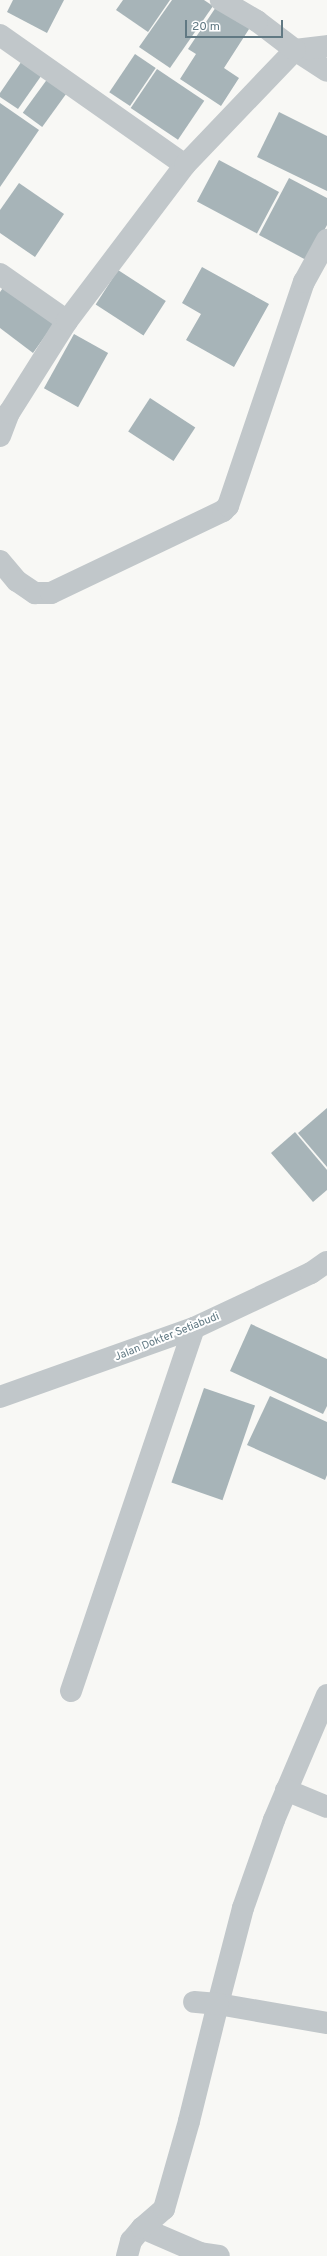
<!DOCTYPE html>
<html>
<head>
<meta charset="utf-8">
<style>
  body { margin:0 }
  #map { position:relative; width:327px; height:2256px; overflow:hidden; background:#f8f8f5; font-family:Overpass,sans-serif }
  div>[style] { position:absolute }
  .building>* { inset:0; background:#a7b4b8; transform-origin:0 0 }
  .minor>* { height:22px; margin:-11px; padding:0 11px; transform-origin:11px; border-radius:11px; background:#c1c7ca }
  span { translate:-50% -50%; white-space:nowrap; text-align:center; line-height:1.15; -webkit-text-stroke:4px #fff; paint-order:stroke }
  .street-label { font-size:11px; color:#617983 }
  .scale { position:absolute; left:185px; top:20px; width:98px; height:18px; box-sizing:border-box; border:2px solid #617983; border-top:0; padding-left:5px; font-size:12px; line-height:14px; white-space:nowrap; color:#617983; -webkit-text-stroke:3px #fff; paint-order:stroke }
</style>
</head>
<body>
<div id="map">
  <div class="building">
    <div style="clip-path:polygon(13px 0,64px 0,47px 33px,7px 12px)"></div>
    <div style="clip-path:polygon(123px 0,170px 0,148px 32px,116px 10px)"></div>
    <div style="clip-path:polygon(172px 0,204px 0,213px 6px,170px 68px,139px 47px)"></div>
    <div style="clip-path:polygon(218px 4px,251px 26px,224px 68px,239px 78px,221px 106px,180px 79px,196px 54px,188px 49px)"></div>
    <div style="left:135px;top:54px;width:25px;height:46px;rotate:34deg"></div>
    <div style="clip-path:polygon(26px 55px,46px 69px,18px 109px,0 97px,0 93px)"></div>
    <div style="left:157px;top:69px;width:57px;height:47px;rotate:34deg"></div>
    <div style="left:51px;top:74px;width:24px;height:48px;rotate:36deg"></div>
    <div style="clip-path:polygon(0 103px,39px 130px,0 187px)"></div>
    <div style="clip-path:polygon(279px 112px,327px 136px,327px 191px,257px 157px)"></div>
    <div style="left:219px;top:160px;width:68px;height:47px;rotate:28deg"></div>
    <div style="clip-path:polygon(289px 178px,327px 198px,327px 225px,308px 261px,259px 235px)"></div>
    <div style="clip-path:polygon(19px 183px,64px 214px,35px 257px,0 233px,0 210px)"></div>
    <div style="clip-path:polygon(202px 267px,269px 304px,234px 367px,186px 340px,201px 314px,182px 303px)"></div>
    <div style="left:118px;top:270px;width:57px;height:41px;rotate:33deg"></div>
    <div style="clip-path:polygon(8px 281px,58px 318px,33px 353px,0 328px,0 292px)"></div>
    <div style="left:74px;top:334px;width:39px;height:62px;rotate:29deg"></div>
    <div style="left:150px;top:398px;width:54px;height:40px;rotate:33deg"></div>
    <div style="clip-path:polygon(327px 1108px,327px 1167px,298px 1133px)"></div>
    <div style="clip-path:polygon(295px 1132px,327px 1170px,327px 1190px,313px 1202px,271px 1153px)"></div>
    <div style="clip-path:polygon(251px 1324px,327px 1359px,327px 1406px,323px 1414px,230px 1371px)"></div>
    <div style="left:204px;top:1388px;width:54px;height:100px;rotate:19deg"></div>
    <div style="clip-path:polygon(270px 1396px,327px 1422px,327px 1475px,325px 1480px,247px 1445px)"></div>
  </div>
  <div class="minor">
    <div style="left:0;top:35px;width:226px;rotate:35.1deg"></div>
    <div style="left:295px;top:50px;width:38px;rotate:33deg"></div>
    <div style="left:295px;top:50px;width:32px;rotate:-7deg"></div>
    <div style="left:0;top:274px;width:82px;rotate:35deg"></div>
    <div style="left:0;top:436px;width:25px;rotate:-69deg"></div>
    <div style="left:9px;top:413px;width:109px;rotate:-57.8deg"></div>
    <div style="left:67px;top:321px;width:196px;rotate:-52.9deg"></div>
    <div style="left:185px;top:165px;width:159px;rotate:-46.3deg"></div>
    <div style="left:295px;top:50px;width:48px;rotate:-142.7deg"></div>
    <div style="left:257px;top:21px;width:42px;rotate:-149.7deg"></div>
    <div style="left:0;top:561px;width:26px;rotate:50deg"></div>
    <div style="left:17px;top:581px;width:22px;rotate:34deg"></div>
    <div style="left:35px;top:593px;width:16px"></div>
    <div style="left:51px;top:593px;width:191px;rotate:-25.5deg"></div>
    <div style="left:223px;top:511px;width:7px;rotate:-45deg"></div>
    <div style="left:228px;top:506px;width:237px;rotate:-71.3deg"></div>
    <div style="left:304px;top:282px;width:48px;rotate:-61.3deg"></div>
    <div style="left:0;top:1397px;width:206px;rotate:-19.6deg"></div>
    <div style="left:194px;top:1328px;width:129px;rotate:-25.2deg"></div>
    <div style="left:311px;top:1273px;width:19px;rotate:-35deg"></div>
    <div style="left:71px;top:1691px;width:383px;rotate:-71.3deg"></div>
    <div style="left:327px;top:1695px;width:136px;rotate:113deg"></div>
    <div style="left:274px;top:1820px;width:93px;rotate:109.4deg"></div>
    <div style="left:243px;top:1908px;width:99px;rotate:104.6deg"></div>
    <div style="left:218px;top:2004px;width:111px;rotate:9.9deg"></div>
    <div style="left:286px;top:1790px;width:44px;rotate:22.5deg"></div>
    <div style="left:142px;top:2228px;width:63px;rotate:23.3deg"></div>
    <div style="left:200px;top:2253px;width:19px;rotate:9deg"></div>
    <div style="left:127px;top:2256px;width:16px;rotate:-75deg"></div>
    <div style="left:131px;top:2241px;width:17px;rotate:-50deg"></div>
    <div style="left:142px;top:2228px;width:29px;rotate:-41deg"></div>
    <div style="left:164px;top:2209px;width:91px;rotate:-74.1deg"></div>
    <div style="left:189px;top:2121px;width:121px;rotate:-76.1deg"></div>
    <div style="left:218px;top:2004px;width:24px;rotate:-175deg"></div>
  </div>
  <div class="street-label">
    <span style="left:167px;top:1337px;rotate:-22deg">Jalan Dokter Setiabudi</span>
  </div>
  <div class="scale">20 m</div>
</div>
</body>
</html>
